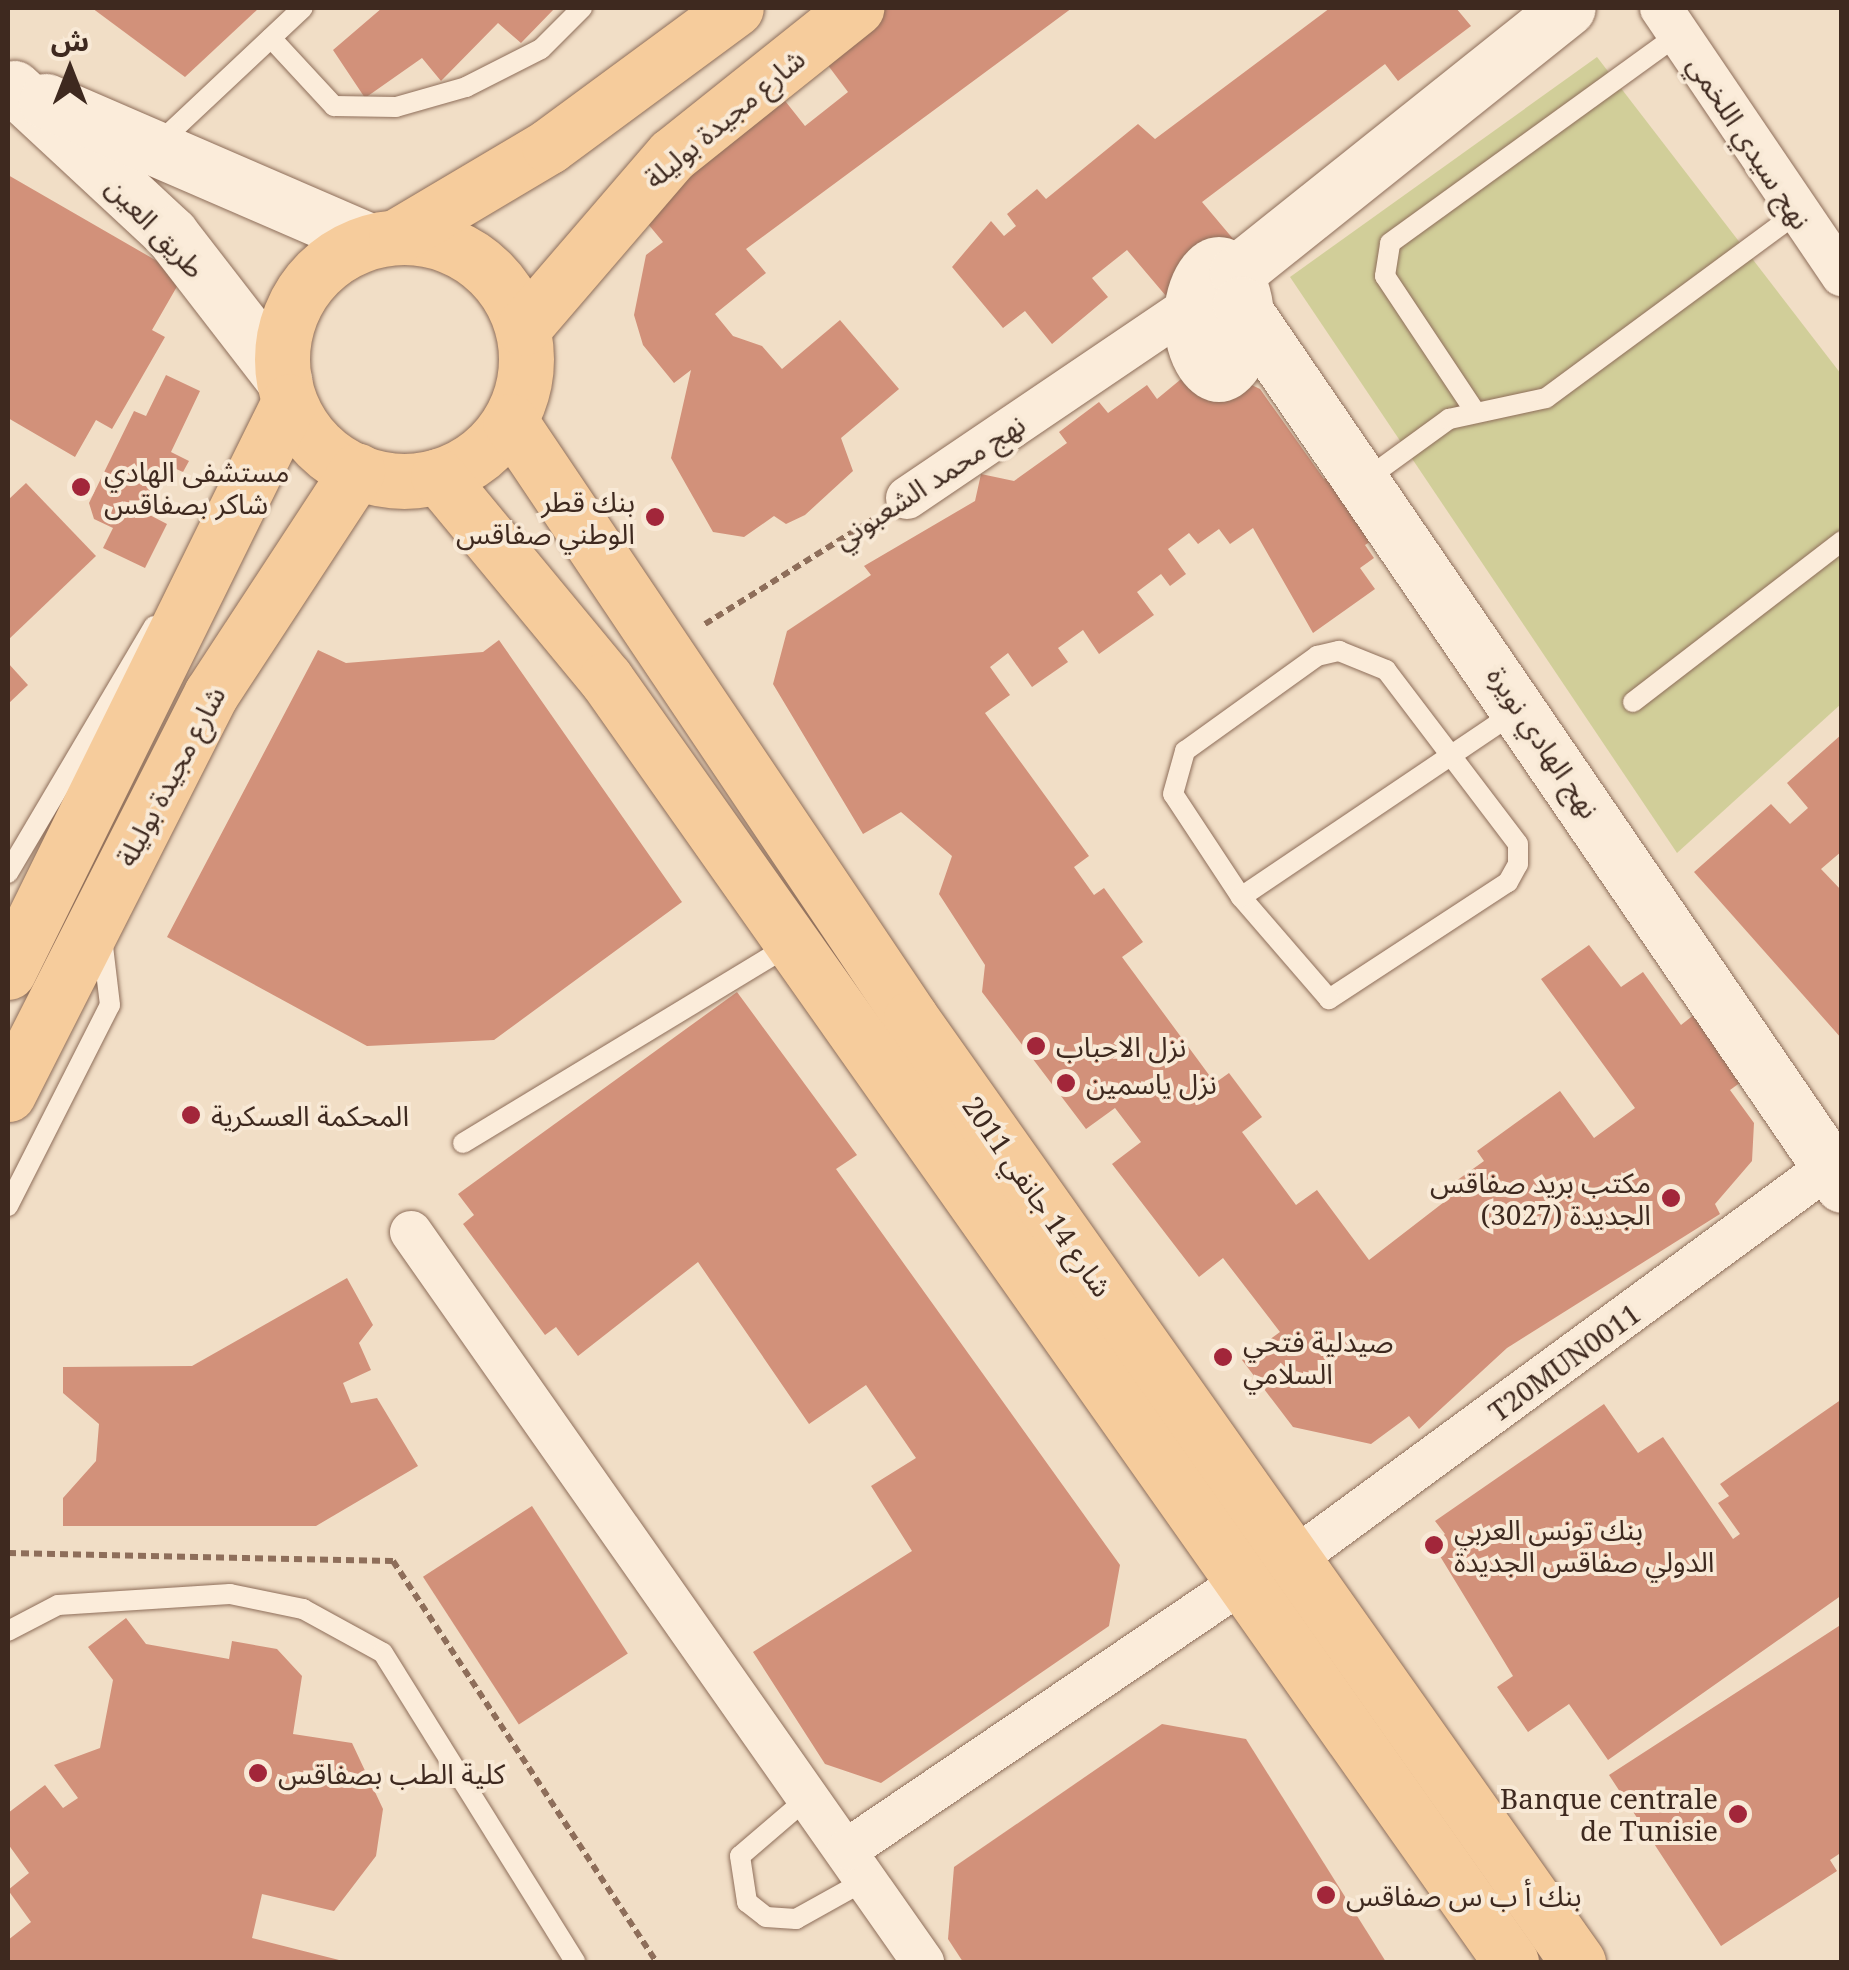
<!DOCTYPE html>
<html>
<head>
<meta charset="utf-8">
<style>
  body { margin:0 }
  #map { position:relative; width:1849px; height:1970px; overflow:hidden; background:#f1dec6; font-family:"Noto Serif","Noto Sans Arabic",serif }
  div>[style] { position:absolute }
  .green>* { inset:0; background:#d1ce99 }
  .building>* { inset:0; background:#d2917a; transform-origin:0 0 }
  .path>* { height:6px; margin-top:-3px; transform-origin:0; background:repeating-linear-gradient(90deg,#8e6e5a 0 8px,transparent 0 13px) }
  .roads { filter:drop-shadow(0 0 2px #8e6e5a) drop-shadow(0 0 2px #8e6e5a) }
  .lane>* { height:20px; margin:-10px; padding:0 10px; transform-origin:10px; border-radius:10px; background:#fbecda }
  .street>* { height:42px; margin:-21px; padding:0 21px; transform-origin:21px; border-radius:21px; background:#fbecda }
  .secondary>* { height:55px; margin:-27.5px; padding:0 27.5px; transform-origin:27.5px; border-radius:27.5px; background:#fbecda }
  .secondary>.ring { margin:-27.5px; padding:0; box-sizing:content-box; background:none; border:55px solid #fbecda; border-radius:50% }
  .primary>* { height:55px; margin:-27.5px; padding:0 27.5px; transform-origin:27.5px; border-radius:27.5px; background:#f6cc9c }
  .primary>.ring { margin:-27.5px; padding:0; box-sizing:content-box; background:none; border:55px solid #f6cc9c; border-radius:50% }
  .dots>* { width:28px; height:28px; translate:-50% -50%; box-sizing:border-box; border:5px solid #f8e9d6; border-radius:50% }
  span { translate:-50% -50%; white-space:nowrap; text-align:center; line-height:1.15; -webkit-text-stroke:8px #f8e9d6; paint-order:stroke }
  .street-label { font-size:28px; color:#3e291f }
  .poi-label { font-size:28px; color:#3e291f }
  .left { translate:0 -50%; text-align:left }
  .right { translate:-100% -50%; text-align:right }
  .frame { position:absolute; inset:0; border:10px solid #3e291f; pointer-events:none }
  .north { position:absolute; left:20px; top:20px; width:100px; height:100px; -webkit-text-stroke:8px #f8e9d6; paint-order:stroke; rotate:0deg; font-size:28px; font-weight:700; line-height:40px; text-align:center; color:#3e291f }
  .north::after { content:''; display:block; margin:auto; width:35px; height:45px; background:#3e291f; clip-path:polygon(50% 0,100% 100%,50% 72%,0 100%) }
</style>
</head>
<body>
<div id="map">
  <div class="green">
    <div style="clip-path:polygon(1597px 57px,1841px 374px,1841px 704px,1677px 853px,1290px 277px)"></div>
  </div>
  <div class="building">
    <div style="clip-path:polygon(92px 8px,259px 8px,185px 77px)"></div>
    <div style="clip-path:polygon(382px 8px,555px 8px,521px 43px,498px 23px,441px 81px,422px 58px,365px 98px,333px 50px)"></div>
    <div style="clip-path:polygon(884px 8px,1072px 8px,746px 249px,766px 273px,715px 314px,733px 336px,762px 346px,782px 369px,840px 320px,899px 389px,841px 438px,853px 471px,805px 515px,786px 524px,774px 516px,744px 537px,713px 532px,671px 458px,691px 370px,674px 383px,643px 345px,634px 315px,646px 255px,663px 242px,638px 212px,782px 97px,805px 126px,848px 92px,821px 56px)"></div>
    <div style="clip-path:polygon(1330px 8px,1456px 8px,1471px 26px,1398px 81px,1385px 64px,1202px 202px,1234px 240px,1166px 296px,1127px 250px,1092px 278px,1108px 297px,1052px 344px,1025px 311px,1003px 328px,952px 267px,991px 221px,1004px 236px,1016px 226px,1007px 214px,1037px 189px,1046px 199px,1138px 124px,1155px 139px)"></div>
    <div style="clip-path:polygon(8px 175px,183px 276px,152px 330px,165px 337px,112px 429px,96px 420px,75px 457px,8px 418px)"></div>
    <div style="clip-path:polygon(1227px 373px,1260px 389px,1324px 479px,1336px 470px,1382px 534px,1365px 545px,1374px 558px,1360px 568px,1375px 589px,1313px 633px,1253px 528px,1230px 544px,1219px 529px,1198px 544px,1189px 533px,1168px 549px,1186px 574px,1170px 586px,1161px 574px,1137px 592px,1154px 615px,1099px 654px,1083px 630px,1058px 648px,1068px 662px,1032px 687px,1008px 653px,990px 667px,1010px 695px,985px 713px,1089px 856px,1074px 867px,1094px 895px,1104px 888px,1143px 942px,1122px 957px,1215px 1083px,1229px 1073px,1262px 1117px,1242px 1132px,1296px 1205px,1317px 1190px,1369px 1260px,1448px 1199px,1442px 1191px,1484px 1161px,1477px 1151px,1560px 1091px,1594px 1138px,1635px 1108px,1541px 979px,1589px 945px,1621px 987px,1643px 972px,1681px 1025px,1700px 1010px,1748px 1077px,1730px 1090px,1754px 1123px,1752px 1161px,1715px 1204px,1720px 1214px,1507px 1348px,1419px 1429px,1409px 1416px,1371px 1444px,1293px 1427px,1242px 1360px,1280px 1332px,1223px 1258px,1199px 1277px,1112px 1164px,1141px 1142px,1115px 1108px,1086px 1129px,982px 992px,985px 965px,939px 894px,952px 856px,901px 812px,863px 834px,773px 684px,787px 631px,871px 575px,864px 566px,975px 501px,981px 474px,1014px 481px,1067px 443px,1059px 432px,1099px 402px,1108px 413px,1147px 385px,1157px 399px,1186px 375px)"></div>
    <div style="clip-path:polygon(166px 375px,200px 391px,171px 452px,189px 461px,183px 472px,165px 464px,142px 511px,167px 524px,145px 568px,103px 548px,113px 528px,94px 519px,89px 503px,134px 411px,146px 416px)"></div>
    <div style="clip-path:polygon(26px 483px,96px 556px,8px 640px,8px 500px)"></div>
    <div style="clip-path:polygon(499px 640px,682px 902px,494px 1040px,367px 1046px,167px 937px,318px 650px,346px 663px,483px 652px)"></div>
    <div style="clip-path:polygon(8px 663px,28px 685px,8px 704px)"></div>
    <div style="clip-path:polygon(1842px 734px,1842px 851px,1821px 869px,1842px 891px,1842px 1039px,1694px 872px,1771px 804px,1790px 824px,1808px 808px,1787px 783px)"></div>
    <div style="clip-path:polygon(737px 992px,857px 1155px,836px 1169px,1120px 1565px,1109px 1626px,881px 1783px,825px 1764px,753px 1652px,912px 1551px,871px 1486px,916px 1458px,866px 1385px,809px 1424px,698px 1262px,578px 1356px,556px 1327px,545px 1335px,463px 1224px,474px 1215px,458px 1194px)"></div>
    <div style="clip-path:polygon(347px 1278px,373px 1325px,359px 1343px,371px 1370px,343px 1383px,351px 1403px,377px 1398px,418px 1466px,316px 1526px,63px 1526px,63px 1498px,96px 1461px,99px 1424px,63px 1393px,63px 1367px,192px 1366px)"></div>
    <div style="clip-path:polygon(1842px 1399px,1842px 1595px,1608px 1760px,1569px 1704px,1528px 1732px,1497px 1687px,1513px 1676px,1432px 1543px,1445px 1534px,1435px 1521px,1604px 1404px,1638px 1453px,1663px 1437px,1733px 1539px,1740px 1534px,1718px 1503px,1729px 1496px,1720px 1484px)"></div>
    <div style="left:532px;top:1506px;width:176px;height:130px;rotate:57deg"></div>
    <div style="clip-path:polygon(126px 1618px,146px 1644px,229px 1659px,232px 1641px,277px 1649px,302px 1676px,293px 1734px,352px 1743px,383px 1809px,376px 1856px,334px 1911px,262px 1894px,252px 1938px,347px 1962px,8px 1962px,8px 1940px,31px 1922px,8px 1890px,29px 1873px,8px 1844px,8px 1813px,45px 1785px,63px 1808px,78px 1798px,54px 1765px,100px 1748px,113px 1680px,88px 1647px)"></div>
    <div style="clip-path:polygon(1842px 1624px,1842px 1852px,1830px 1860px,1837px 1871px,1721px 1946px,1609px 1775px)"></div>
    <div style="clip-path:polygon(1162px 1724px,1246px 1739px,1386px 1962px,963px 1962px,948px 1939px,954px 1867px)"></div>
  </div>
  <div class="path">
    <div style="left:705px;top:624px;width:197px;rotate:-31.9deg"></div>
    <div style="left:8px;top:1553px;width:385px;rotate:1.2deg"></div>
    <div style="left:393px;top:1561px;width:480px;rotate:56.7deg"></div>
  </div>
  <div class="roads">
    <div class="lane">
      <div style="left:271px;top:38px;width:93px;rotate:47.2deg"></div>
      <div style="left:334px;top:106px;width:62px;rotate:0.9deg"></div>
      <div style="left:396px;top:107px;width:73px;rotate:-15.9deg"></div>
      <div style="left:466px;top:87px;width:84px;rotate:-26.9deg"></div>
      <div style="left:541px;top:49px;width:58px;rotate:-45deg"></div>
      <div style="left:159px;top:143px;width:197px;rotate:-43.2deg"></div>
      <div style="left:1474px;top:410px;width:161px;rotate:-123.6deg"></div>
      <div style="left:1385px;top:276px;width:33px;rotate:-81deg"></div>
      <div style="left:1390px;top:243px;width:357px;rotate:-35.9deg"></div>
      <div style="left:1365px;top:480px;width:104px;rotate:-36deg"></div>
      <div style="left:1449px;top:419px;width:99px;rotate:-12.2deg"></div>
      <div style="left:1546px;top:398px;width:310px;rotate:-36.4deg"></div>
      <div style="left:1339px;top:651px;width:51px;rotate:22deg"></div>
      <div style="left:1386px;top:670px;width:218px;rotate:52.8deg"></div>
      <div style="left:1518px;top:844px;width:20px;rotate:90deg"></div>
      <div style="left:1518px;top:864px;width:21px;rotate:119deg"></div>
      <div style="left:1508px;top:882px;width:214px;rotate:146.8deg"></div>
      <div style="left:1329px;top:999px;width:135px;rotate:-130.8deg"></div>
      <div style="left:1241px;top:897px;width:123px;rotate:-123.4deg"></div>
      <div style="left:1173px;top:794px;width:45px;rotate:-74.4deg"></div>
      <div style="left:1185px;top:751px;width:163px;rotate:-35.7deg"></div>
      <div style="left:1317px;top:656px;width:23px;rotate:-13deg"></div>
      <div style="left:1633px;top:702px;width:264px;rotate:-37.6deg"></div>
      <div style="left:8px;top:873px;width:287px;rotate:-59.4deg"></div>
      <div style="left:1241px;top:897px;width:333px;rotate:-34deg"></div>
      <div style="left:463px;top:1143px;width:379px;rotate:-31.2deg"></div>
      <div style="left:8px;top:1206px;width:225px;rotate:-63.1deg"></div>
      <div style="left:110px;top:1005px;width:77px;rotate:-96.8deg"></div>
      <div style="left:8px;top:1631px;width:56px;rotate:-27.5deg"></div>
      <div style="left:58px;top:1605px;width:172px;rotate:-3.7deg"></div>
      <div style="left:230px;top:1594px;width:75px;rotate:11.6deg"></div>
      <div style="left:303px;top:1609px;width:91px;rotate:28.8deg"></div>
      <div style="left:383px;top:1653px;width:364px;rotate:58.1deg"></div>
      <div style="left:810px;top:1796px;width:92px;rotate:139.4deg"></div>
      <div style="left:740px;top:1856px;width:47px;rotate:81.3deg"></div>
      <div style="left:747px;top:1902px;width:24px;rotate:38deg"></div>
      <div style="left:766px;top:1917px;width:30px;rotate:4deg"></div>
      <div style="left:796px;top:1919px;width:82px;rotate:-29.1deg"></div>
    </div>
    <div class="street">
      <div style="left:1661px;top:8px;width:323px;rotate:55.9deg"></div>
      <div style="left:907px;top:498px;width:346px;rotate:-34.1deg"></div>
      <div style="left:411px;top:1232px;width:892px;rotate:54.96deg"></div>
      <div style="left:1298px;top:1556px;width:675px;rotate:-36.26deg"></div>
      <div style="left:848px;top:1849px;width:475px;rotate:-34.1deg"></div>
    </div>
    <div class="secondary">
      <div style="left:14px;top:88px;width:214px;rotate:42.9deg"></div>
      <div style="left:171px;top:234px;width:185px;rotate:52.3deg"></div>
      <div style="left:46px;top:101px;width:352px;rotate:23.4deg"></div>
      <div class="ring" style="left:1191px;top:264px;width:-3px;height:-3px"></div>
      <div style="left:1237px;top:272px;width:423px;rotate:-38.6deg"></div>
      <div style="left:1240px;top:304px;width:1067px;rotate:55.65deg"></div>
    </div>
    <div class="primary">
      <div class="ring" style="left:282px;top:237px;width:189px;height:189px"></div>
      <div style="left:396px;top:237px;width:178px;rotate:-30.7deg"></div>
      <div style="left:549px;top:146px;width:232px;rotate:-36.4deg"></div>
      <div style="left:523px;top:328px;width:228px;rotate:-49.3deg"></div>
      <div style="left:672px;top:155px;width:236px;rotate:-38.6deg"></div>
      <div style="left:510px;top:421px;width:719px;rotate:56.11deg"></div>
      <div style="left:911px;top:1018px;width:1156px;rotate:54.76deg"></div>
      <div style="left:438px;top:476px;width:264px;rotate:50.4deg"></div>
      <div style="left:606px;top:679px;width:1570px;rotate:54.8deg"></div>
      <div style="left:8px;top:972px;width:636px;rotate:-63.76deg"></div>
      <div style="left:8px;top:1094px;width:449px;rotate:-63.1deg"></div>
      <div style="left:211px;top:694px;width:267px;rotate:-56.8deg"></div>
    </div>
  </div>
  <div class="dots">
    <div style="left:81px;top:487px;background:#a2263a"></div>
    <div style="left:655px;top:517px;background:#a2263a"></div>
    <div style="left:1036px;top:1046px;background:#a2263a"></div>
    <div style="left:1066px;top:1083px;background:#a2263a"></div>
    <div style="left:191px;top:1115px;background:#a2263a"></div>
    <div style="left:1671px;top:1198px;background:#a2263a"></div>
    <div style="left:1223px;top:1357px;background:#a2263a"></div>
    <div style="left:1434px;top:1545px;background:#a2263a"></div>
    <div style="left:258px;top:1773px;background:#a2263a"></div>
    <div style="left:1738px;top:1814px;background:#a2263a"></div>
    <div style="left:1326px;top:1895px;background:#a2263a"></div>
  </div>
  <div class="street-label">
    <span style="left:724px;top:118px;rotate:-40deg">شارع مجيدة بوليلة</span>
    <span style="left:1750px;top:142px;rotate:57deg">نهج سيدي اللخمي</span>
    <span style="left:156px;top:227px;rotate:46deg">طريق العين</span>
    <span style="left:929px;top:481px;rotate:-33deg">نهج محمد الشعبوني</span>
    <span style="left:1544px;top:742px;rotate:56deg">نهج الهادي نويرة</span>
    <span style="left:170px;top:776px;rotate:-62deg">شارع مجيدة بوليلة</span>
    <span style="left:1038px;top:1196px;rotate:55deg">شارع 14 جانفي 2011</span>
    <span style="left:1564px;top:1362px;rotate:-36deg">T20MUN0011</span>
  </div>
  <div class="poi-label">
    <span class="left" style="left:104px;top:487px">مستشفى الهادي<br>شاكر بصفاقس</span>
    <span class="right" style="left:635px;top:517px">بنك قطر<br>الوطني صفاقس</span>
    <span class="left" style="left:1056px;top:1046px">نزل الاحباب</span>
    <span class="left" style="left:1086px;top:1083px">نزل ياسمين</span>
    <span class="left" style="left:211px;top:1115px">المحكمة العسكرية</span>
    <span class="right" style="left:1651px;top:1198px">مكتب بريد صفاقس<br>الجديدة (3027)</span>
    <span class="left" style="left:1243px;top:1357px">صيدلية فتحي<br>السلامي</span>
    <span class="left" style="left:1454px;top:1545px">بنك تونس العربي<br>الدولي صفاقس الجديدة</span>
    <span class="left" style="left:278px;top:1773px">كلية الطب بصفاقس</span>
    <span class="right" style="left:1718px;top:1814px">Banque centrale<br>de Tunisie</span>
    <span class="left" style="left:1346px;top:1895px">بنك أ ب س صفاقس</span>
  </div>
  <div class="frame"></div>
  <div class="north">ش</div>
</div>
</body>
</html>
